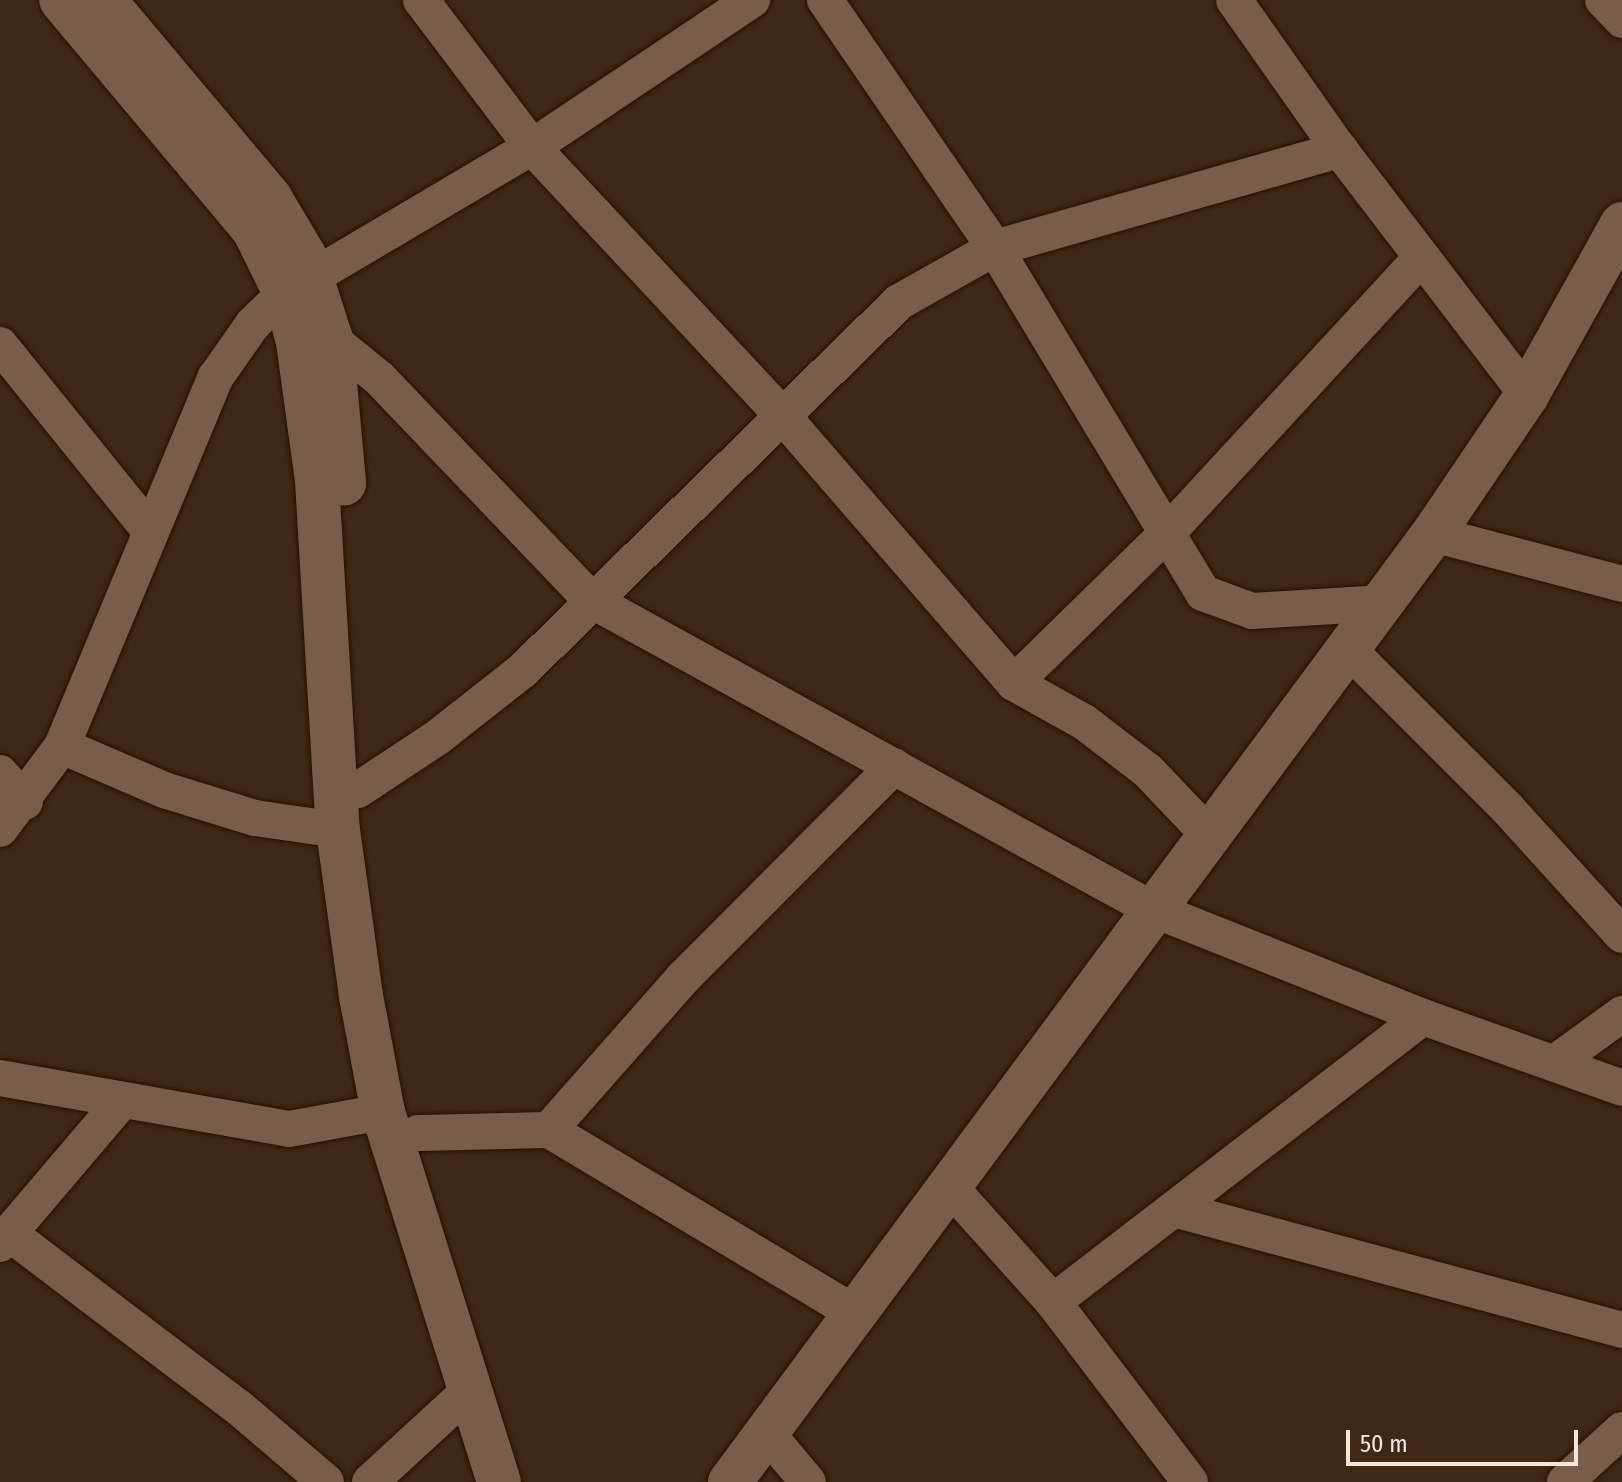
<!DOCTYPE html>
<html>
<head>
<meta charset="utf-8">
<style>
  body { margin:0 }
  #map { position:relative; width:1622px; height:1482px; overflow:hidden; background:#402817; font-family:"Fira Sans Condensed",sans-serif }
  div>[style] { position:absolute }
  .roads { filter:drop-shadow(0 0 2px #261001) drop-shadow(0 0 2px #261001) }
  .street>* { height:36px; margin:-18px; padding:0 18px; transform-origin:18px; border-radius:18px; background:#785d4a }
  .secondary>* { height:44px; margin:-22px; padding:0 22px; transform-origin:22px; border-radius:22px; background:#785d4a }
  span { translate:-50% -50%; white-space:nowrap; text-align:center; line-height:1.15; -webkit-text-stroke:8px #402817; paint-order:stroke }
  .scale { position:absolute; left:1346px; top:1430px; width:232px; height:36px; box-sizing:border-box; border:4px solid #f6e6db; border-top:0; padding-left:10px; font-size:24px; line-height:28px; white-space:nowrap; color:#f6e6db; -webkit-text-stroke:6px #402817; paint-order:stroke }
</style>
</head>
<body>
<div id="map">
  <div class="roads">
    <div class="street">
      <div style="left:421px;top:0;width:184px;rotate:52.9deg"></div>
      <div style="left:532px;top:147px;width:364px;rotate:47deg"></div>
      <div style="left:780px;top:413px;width:357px;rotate:49.1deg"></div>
      <div style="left:1014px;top:683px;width:80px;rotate:29.1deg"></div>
      <div style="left:1084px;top:722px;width:81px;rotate:37.4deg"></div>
      <div style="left:1148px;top:771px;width:87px;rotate:46.4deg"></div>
      <div style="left:825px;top:0;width:301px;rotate:55.6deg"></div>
      <div style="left:995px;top:248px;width:403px;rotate:58.9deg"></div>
      <div style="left:1203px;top:593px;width:52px;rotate:20.2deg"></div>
      <div style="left:1252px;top:611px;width:132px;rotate:-3.5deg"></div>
      <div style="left:1234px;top:0;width:184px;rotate:54.8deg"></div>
      <div style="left:1340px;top:150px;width:308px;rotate:52.6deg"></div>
      <div style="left:1603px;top:0;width:28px;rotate:46deg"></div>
      <div style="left:313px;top:341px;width:18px;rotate:-6deg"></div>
      <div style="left:331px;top:339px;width:63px;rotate:39.2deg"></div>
      <div style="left:380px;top:379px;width:306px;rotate:46.3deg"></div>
      <div style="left:591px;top:600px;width:640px;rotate:28.85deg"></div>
      <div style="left:1152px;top:909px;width:292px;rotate:21.7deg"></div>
      <div style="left:1423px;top:1017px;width:211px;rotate:19.6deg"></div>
      <div style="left:0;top:345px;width:239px;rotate:51.1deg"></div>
      <div style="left:1433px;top:534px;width:196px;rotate:14.8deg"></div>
      <div style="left:1348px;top:649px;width:225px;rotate:45deg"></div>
      <div style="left:1507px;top:808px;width:171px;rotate:47.8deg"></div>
      <div style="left:1014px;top:683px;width:217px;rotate:-44.4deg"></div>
      <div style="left:1169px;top:531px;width:372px;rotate:-47.3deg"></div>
      <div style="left:62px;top:746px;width:111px;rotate:23.3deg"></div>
      <div style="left:164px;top:790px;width:95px;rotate:17.1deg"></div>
      <div style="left:255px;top:818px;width:84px;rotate:8.2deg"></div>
      <div style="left:0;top:773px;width:38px;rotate:49deg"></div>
      <div style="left:358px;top:790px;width:96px;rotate:-33.5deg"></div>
      <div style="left:438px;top:737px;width:108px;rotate:-38.2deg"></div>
      <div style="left:523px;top:670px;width:526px;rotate:-44.38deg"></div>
      <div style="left:899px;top:302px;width:110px;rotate:-29.4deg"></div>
      <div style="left:995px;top:248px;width:359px;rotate:-15.9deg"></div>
      <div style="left:0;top:829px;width:104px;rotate:-53.2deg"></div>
      <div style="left:62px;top:746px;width:399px;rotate:-67.4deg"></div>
      <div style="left:215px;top:378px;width:66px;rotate:-54.9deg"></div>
      <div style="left:253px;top:324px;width:45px;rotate:-44.1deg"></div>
      <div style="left:285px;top:293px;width:287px;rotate:-30.6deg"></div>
      <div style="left:532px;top:147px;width:265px;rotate:-33.8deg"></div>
      <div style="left:1556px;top:1062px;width:82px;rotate:-36deg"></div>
      <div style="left:0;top:1078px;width:293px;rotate:10deg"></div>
      <div style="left:289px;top:1129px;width:96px;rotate:-10.3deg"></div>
      <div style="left:549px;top:1130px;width:203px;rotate:-48.6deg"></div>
      <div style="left:683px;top:978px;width:299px;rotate:-45.1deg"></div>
      <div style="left:418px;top:1133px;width:131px;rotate:-1.3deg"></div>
      <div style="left:549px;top:1130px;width:354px;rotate:30.9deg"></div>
      <div style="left:949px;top:1186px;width:156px;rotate:48.1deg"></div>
      <div style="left:1053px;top:1302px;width:226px;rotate:52.7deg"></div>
      <div style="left:1174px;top:1209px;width:464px;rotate:15.1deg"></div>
      <div style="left:10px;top:1234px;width:285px;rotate:37.2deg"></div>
      <div style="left:237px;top:1406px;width:117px;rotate:40.5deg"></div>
      <div style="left:0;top:1244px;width:187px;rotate:-49.6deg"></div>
      <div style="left:1053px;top:1302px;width:467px;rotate:-37.6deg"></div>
      <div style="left:766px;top:1432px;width:65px;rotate:50deg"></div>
      <div style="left:370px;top:1482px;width:133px;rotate:-42.6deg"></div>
      <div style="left:1565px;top:1482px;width:77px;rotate:-42.4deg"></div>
    </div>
    <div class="secondary">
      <div style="left:61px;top:0;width:300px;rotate:50deg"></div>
      <div style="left:254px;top:230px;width:70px;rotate:63.8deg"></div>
      <div style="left:285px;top:293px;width:51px;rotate:75.1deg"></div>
      <div style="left:298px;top:342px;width:140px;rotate:82.2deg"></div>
      <div style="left:317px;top:481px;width:350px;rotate:86.6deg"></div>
      <div style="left:338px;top:830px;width:168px;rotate:82.1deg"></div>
      <div style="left:361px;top:996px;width:118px;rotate:79.3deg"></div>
      <div style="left:383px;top:1112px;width:388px;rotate:72.6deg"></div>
      <div style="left:104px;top:0;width:258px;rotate:50deg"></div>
      <div style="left:270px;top:198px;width:66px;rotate:59.2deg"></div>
      <div style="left:304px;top:255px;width:88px;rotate:72.2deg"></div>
      <div style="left:331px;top:339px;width:145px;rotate:84.8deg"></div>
      <div style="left:730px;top:1482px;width:1180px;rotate:-53.44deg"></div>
      <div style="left:1433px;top:534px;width:168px;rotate:-55.9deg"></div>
      <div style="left:1527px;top:395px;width:196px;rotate:-60.9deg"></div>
    </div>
  </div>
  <div class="scale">50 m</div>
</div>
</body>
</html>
